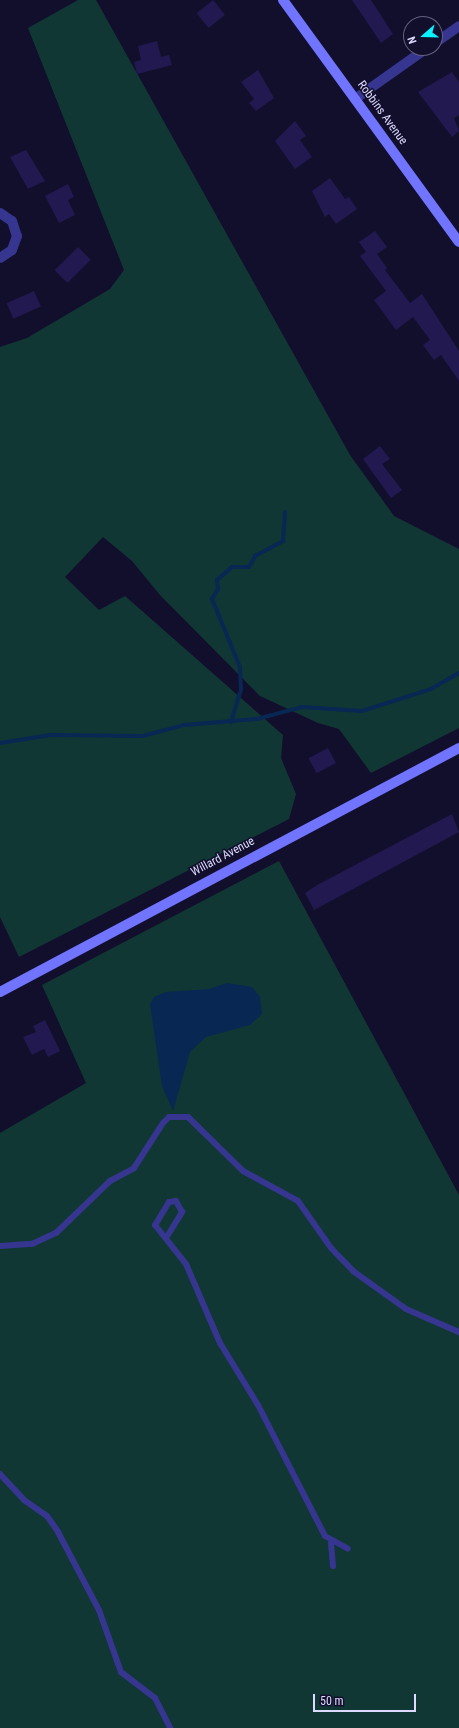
<!DOCTYPE html>
<html>
<head>
<meta charset="utf-8">
<style>
  body { margin:0 }
  #map { position:relative; width:459px; height:1728px; overflow:hidden; background:#120f2d; font-family:"Roboto Condensed",sans-serif }
  div>[style] { position:absolute }
  .green>* { inset:0; background:#113734 }
  .water>* { inset:0; background:#082753 }
  .stream>* { height:4px; margin:-2px; padding:0 2px; transform-origin:2px; border-radius:2px; background:#082753 }
  .building>* { inset:0; background:#211950; transform-origin:0 0 }
  .service>* { height:6px; margin:-3px; padding:0 3px; transform-origin:3px; border-radius:3px; background:#363690 }
  .minor>* { height:10px; margin:-5px; padding:0 5px; transform-origin:5px; border-radius:5px; background:#363690 }
  .secondary>* { height:10px; margin:-5px; padding:0 5px; transform-origin:5px; border-radius:5px; background:#7174ff }
  span { translate:-50% -50%; white-space:nowrap; text-align:center; line-height:1.15; -webkit-text-stroke:3px #120f2d; paint-order:stroke }
  .street-label { font-size:12px; color:#dddaff }
  .north { position:absolute; left:403px; top:16px; width:40px; height:40px; box-sizing:border-box; background:#120f2d; border:1px solid #636081; border-radius:50%; rotate:250deg; font-size:11px; font-weight:700; line-height:16px; text-align:center; color:#dddaff }
  .north::after { content:''; display:block; margin:auto; width:14px; height:18px; background:#06f2ff; clip-path:polygon(50% 0,100% 100%,50% 72%,0 100%) }
  .scale { position:absolute; left:313px; top:1694px; width:103px; height:18px; box-sizing:border-box; border:2px solid #dddaff; border-top:0; padding-left:5px; font-size:12px; line-height:14px; white-space:nowrap; color:#dddaff; -webkit-text-stroke:3px #120f2d; paint-order:stroke }
</style>
</head>
<body>
<div id="map">
  <div class="green">
    <div style="clip-path:polygon(78px 0,96px 0,350px 455px,394px 516px,459px 549px,459px 728px,371px 773px,339px 729px,318px 723px,260px 696px,160px 595px,132px 561px,103px 537px,65px 577px,99px 610px,125px 596px,283px 735px,281px 758px,296px 794px,289px 819px,19px 957px,0 917px,0 347px,27px 338px,110px 289px,124px 270px,28px 28px)"></div>
    <div style="clip-path:polygon(279px 861px,459px 1195px,459px 1728px,0 1728px,0 1133px,86px 1083px,42px 985px)"></div>
  </div>
  <div class="water">
    <div style="clip-path:polygon(227px 983px,252px 987px,260px 997px,262px 1014px,250px 1025px,206px 1037px,190px 1052px,173px 1111px,162px 1086px,150px 1004px,154px 997px,166px 992px,209px 989px)"></div>
  </div>
  <div class="stream">
    <div style="left:231px;top:722px;width:34px;rotate:-73deg"></div>
    <div style="left:241px;top:689px;width:22px;rotate:-93deg"></div>
    <div style="left:240px;top:667px;width:74px;rotate:-112.4deg"></div>
    <div style="left:212px;top:599px;width:12px;rotate:-59deg"></div>
    <div style="left:218px;top:589px;width:9px;rotate:-96deg"></div>
    <div style="left:217px;top:580px;width:20px;rotate:-41deg"></div>
    <div style="left:232px;top:567px;width:17px"></div>
    <div style="left:249px;top:567px;width:13px;rotate:-61deg"></div>
    <div style="left:255px;top:556px;width:32px;rotate:-28deg"></div>
    <div style="left:283px;top:541px;width:29px;rotate:-86deg"></div>
    <div style="left:0;top:743px;width:51px;rotate:-9.1deg"></div>
    <div style="left:50px;top:735px;width:93px;rotate:0.6deg"></div>
    <div style="left:143px;top:736px;width:42px;rotate:-15deg"></div>
    <div style="left:184px;top:725px;width:73px;rotate:-4.7deg"></div>
    <div style="left:257px;top:719px;width:47px;rotate:-14.9deg"></div>
    <div style="left:302px;top:707px;width:60px;rotate:3.8deg"></div>
    <div style="left:362px;top:711px;width:72px;rotate:-17.7deg"></div>
    <div style="left:431px;top:689px;width:32px;rotate:-30deg"></div>
  </div>
  <div class="building">
    <div style="left:213px;top:0;width:19px;height:21px;rotate:51deg"></div>
    <div style="clip-path:polygon(352px 0,371px 0,393px 34px,381px 43px)"></div>
    <div style="clip-path:polygon(157px 41px,161px 57px,169px 55px,172px 65px,137px 74px,134px 62px,141px 60px,138px 46px)"></div>
    <div style="clip-path:polygon(258px 70px,274px 98px,256px 111px,249px 103px,254px 99px,241px 82px)"></div>
    <div style="clip-path:polygon(452px 72px,459px 82px,459px 115px,454px 118px,459px 131px,452px 137px,418px 92px)"></div>
    <div style="clip-path:polygon(295px 121px,306px 136px,300px 140px,312px 157px,295px 169px,275px 141px)"></div>
    <div style="clip-path:polygon(26px 150px,45px 181px,28px 189px,10px 157px)"></div>
    <div style="clip-path:polygon(330px 178px,345px 199px,349px 197px,357px 209px,336px 224px,329px 214px,325px 217px,312px 191px)"></div>
    <div style="clip-path:polygon(68px 184px,74px 197px,68px 200px,75px 215px,59px 223px,45px 196px)"></div>
    <div style="clip-path:polygon(375px 231px,387px 247px,377px 254px,387px 268px,385px 270px,410px 303px,422px 294px,459px 351px,459px 381px,441px 355px,434px 360px,423px 345px,430px 340px,413px 317px,396px 330px,374px 300px,386px 291px,360px 256px,366px 252px,359px 242px)"></div>
    <div style="left:78px;top:247px;width:18px;height:33px;rotate:45deg"></div>
    <div style="left:34px;top:291px;width:17px;height:30px;rotate:66deg"></div>
    <div style="clip-path:polygon(380px 446px,390px 459px,382px 464px,402px 490px,391px 498px,363px 459px)"></div>
    <div style="left:328px;top:748px;width:17px;height:22px;rotate:62deg"></div>
    <div style="clip-path:polygon(452px 814px,459px 832px,314px 910px,305px 893px,317px 885px)"></div>
    <div style="clip-path:polygon(45px 1020px,60px 1051px,48px 1057px,44px 1049px,32px 1055px,23px 1037px,36px 1032px,33px 1026px)"></div>
  </div>
  <div class="service">
    <div style="left:166px;top:1238px;width:31px;rotate:-58deg"></div>
    <div style="left:182px;top:1212px;width:13px;rotate:-119deg"></div>
    <div style="left:176px;top:1201px;width:7px;rotate:172deg"></div>
    <div style="left:169px;top:1202px;width:27px;rotate:121deg"></div>
    <div style="left:155px;top:1225px;width:50px;rotate:51.5deg"></div>
    <div style="left:186px;top:1264px;width:86px;rotate:66.7deg"></div>
    <div style="left:220px;top:1343px;width:73px;rotate:58.5deg"></div>
    <div style="left:258px;top:1405px;width:147px;rotate:62.9deg"></div>
    <div style="left:325px;top:1536px;width:26px;rotate:29deg"></div>
    <div style="left:0;top:1246px;width:32px;rotate:-4deg"></div>
    <div style="left:32px;top:1244px;width:26px;rotate:-25deg"></div>
    <div style="left:56px;top:1233px;width:75px;rotate:-43.9deg"></div>
    <div style="left:110px;top:1181px;width:27px;rotate:-28deg"></div>
    <div style="left:134px;top:1168px;width:54px;rotate:-57.2deg"></div>
    <div style="left:163px;top:1123px;width:8px;rotate:-45deg"></div>
    <div style="left:169px;top:1117px;width:19px"></div>
    <div style="left:188px;top:1117px;width:77px;rotate:44.5deg"></div>
    <div style="left:243px;top:1171px;width:63px;rotate:28.6deg"></div>
    <div style="left:298px;top:1201px;width:57px;rotate:54.9deg"></div>
    <div style="left:331px;top:1248px;width:32px;rotate:46deg"></div>
    <div style="left:353px;top:1271px;width:65px;rotate:35.6deg"></div>
    <div style="left:406px;top:1309px;width:58px;rotate:23.5deg"></div>
    <div style="left:0;top:1474px;width:35px;rotate:47deg"></div>
    <div style="left:24px;top:1500px;width:28px;rotate:35deg"></div>
    <div style="left:47px;top:1516px;width:19px;rotate:55deg"></div>
    <div style="left:58px;top:1532px;width:88px;rotate:62.3deg"></div>
    <div style="left:99px;top:1610px;width:66px;rotate:70.5deg"></div>
    <div style="left:121px;top:1672px;width:43px;rotate:37.4deg"></div>
    <div style="left:155px;top:1698px;width:34px;rotate:63deg"></div>
    <div style="left:331px;top:1543px;width:23px;rotate:85deg"></div>
  </div>
  <div class="minor">
    <div style="left:435px;top:43px;width:29px;rotate:-35deg"></div>
    <div style="left:355px;top:99px;width:88px;rotate:-35.3deg"></div>
    <div style="left:0;top:213px;width:14px;rotate:34deg"></div>
    <div style="left:12px;top:221px;width:16px;rotate:72deg"></div>
    <div style="left:17px;top:236px;width:15px;rotate:110deg"></div>
    <div style="left:12px;top:250px;width:14px;rotate:146deg"></div>
  </div>
  <div class="secondary">
    <div style="left:283px;top:0;width:299px;rotate:54deg"></div>
    <div style="left:0;top:992px;width:520px;rotate:-27.99deg"></div>
  </div>
  <div class="street-label">
    <span style="left:382px;top:113px;rotate:54deg">Robbins Avenue</span>
    <span style="left:223px;top:857px;rotate:-28deg">Willard Avenue</span>
  </div>
  <div class="north">N</div>
  <div class="scale">50 m</div>
</div>
</body>
</html>
